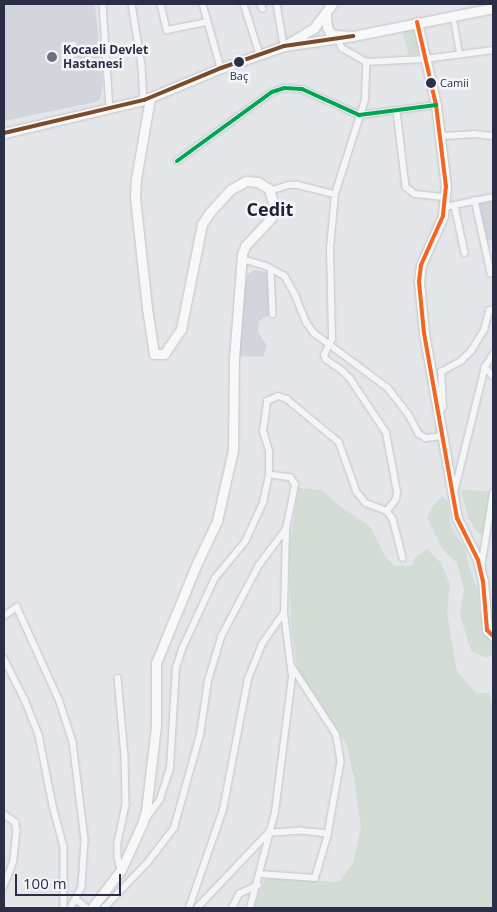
<!DOCTYPE html>
<html>
<head>
<meta charset="utf-8">
<style>
  body { margin:0 }
  #map { position:relative; width:497px; height:912px; overflow:hidden; background:#e5e6ea; font-family:"Open Sans",sans-serif }
  div>[style] { position:absolute }
  .built>* { inset:0; background:#d3d5dd }
  .green>* { inset:0; background:#d3ddd5 }
  .roads { filter:drop-shadow(0 0 1px #c3c4c8) drop-shadow(0 0 1px #c3c4c8) }
  .pedestrian>* { height:4.5px; margin:-2.25px; padding:0 2.25px; transform-origin:2.25px; border-radius:2.25px; background:#f4f5f7 }
  .minor>* { height:5.5px; margin:-2.75px; padding:0 2.75px; transform-origin:2.75px; border-radius:2.75px; background:#f4f5f7 }
  .secondary>* { height:9px; margin:-4.5px; padding:0 4.5px; transform-origin:4.5px; border-radius:4.5px; background:#f8f8f8 }
  .primary>* { height:9px; margin:-4.5px; padding:0 4.5px; transform-origin:4.5px; border-radius:4.5px; background:#f8f8f8 }
  .bus-1>* { height:4px; margin:-2px; padding:0 2px; transform-origin:2px; border-radius:2px; background:#f26522 }
  .bus-2>* { height:4px; margin:-2px; padding:0 2px; transform-origin:2px; border-radius:2px; background:#7a4b2a }
  .bus-3>* { height:4px; margin:-2px; padding:0 2px; transform-origin:2px; border-radius:2px; background:#00a651 }
  .dots>* { width:14px; height:14px; translate:-50% -50%; box-sizing:border-box; border:2px solid #f3f5f9; border-radius:50% }
  span { translate:-50% -50%; white-space:nowrap; text-align:center; line-height:1.15; -webkit-text-stroke:5px #f3f5f9; paint-order:stroke }
  .bus-label { font-size:11px; color:#2a2f46 }
  .left { translate:0 -50%; text-align:left }
  .poi-label { font-size:12px; color:#2a2f46; font-weight:700 }
  .district-label { font-size:18px; color:#1c2037; font-weight:700 }
  .frame { position:absolute; inset:0; border:5px solid #2a2f46; pointer-events:none }
  .scale { position:absolute; left:15px; top:874px; width:106px; height:22px; box-sizing:border-box; border:2px solid #2a2f46; border-top:0; padding-left:6px; font-size:15px; line-height:18px; white-space:nowrap; color:#2a2f46; -webkit-text-stroke:4px #f3f5f9; paint-order:stroke }
</style>
</head>
<body>
<div id="map">
  <div class="built">
    <div style="clip-path:polygon(4px 4px,95px 4px,103px 84px,100px 99px,96px 102px,4px 121px)"></div>
    <div style="clip-path:polygon(493px 201px,493px 239px,487px 241px,479px 203px)"></div>
    <div style="clip-path:polygon(254px 270px,269px 273px,271px 314px,259px 321px,258px 332px,267px 346px,263px 357px,237px 356px,243px 290px,248px 274px)"></div>
  </div>
  <div class="green">
    <div style="clip-path:polygon(414px 28px,420px 54px,409px 55px,402px 31px)"></div>
    <div style="clip-path:polygon(298px 488px,322px 490px,337px 504px,364px 522px,371px 528px,386px 558px,395px 566px,411px 566px,415px 558px,427px 549px,441px 563px,450px 584px,447px 612px,457px 671px,477px 694px,489px 692px,493px 710px,493px 908px,253px 908px,265px 878px,339px 882px,353px 863px,361px 827px,354px 778px,346px 743px,297px 668px,291px 625px,289px 550px)"></div>
    <div style="clip-path:polygon(461px 490px,490px 491px,487px 528px,482px 535px,478px 533px,468px 518px)"></div>
    <div style="clip-path:polygon(442px 496px,449px 503px,450px 521px,454px 532px,465px 548px,469px 566px,478px 592px,480px 612px,485px 631px,493px 645px,493px 654px,487px 658px,471px 651px,460px 615px,464px 590px,457px 563px,443px 550px,427px 518px,432px 507px)"></div>
  </div>
  <div class="roads">
    <div class="pedestrian">
      <div style="left:453px;top:16px;width:39px;rotate:80deg"></div>
    </div>
    <div class="minor">
      <div style="left:103px;top:4px;width:105px;rotate:86.2deg"></div>
      <div style="left:132px;top:4px;width:63px;rotate:80.8deg"></div>
      <div style="left:142px;top:66px;width:34px;rotate:87deg"></div>
      <div style="left:161px;top:4px;width:27px;rotate:77deg"></div>
      <div style="left:167px;top:30px;width:41px;rotate:-11.3deg"></div>
      <div style="left:203px;top:4px;width:66px;rotate:74.3deg"></div>
      <div style="left:244px;top:4px;width:52px;rotate:72.3deg"></div>
      <div style="left:261px;top:4px;width:5px;rotate:68deg"></div>
      <div style="left:277px;top:4px;width:43px;rotate:80.5deg"></div>
      <div style="left:338px;top:39px;width:10px;rotate:66deg"></div>
      <div style="left:342px;top:48px;width:28px;rotate:30deg"></div>
      <div style="left:366px;top:62px;width:59px;rotate:-2.9deg"></div>
      <div style="left:425px;top:59px;width:69px;rotate:-7.5deg"></div>
      <div style="left:397px;top:111px;width:77px;rotate:83.2deg"></div>
      <div style="left:406px;top:187px;width:11px;rotate:38deg"></div>
      <div style="left:415px;top:194px;width:31px;rotate:6deg"></div>
      <div style="left:441px;top:136px;width:33px;rotate:-3deg"></div>
      <div style="left:474px;top:134px;width:19px;rotate:6deg"></div>
      <div style="left:177px;top:161px;width:117px;rotate:-36deg"></div>
      <div style="left:272px;top:92px;width:13px;rotate:-18deg"></div>
      <div style="left:284px;top:88px;width:18px;rotate:3deg"></div>
      <div style="left:302px;top:89px;width:63px;rotate:24.5deg"></div>
      <div style="left:359px;top:115px;width:78px;rotate:-7.4deg"></div>
      <div style="left:270px;top:191px;width:20px;rotate:-18deg"></div>
      <div style="left:289px;top:185px;width:9px"></div>
      <div style="left:298px;top:185px;width:38px;rotate:14deg"></div>
      <div style="left:475px;top:200px;width:75px;rotate:77.6deg"></div>
      <div style="left:491px;top:273px;width:2px;rotate:-27deg"></div>
      <div style="left:455px;top:206px;width:48px;rotate:78deg"></div>
      <div style="left:445px;top:207px;width:49px;rotate:-11.8deg"></div>
      <div style="left:242px;top:259px;width:25px;rotate:16deg"></div>
      <div style="left:266px;top:266px;width:21px;rotate:28deg"></div>
      <div style="left:285px;top:276px;width:21px;rotate:61deg"></div>
      <div style="left:295px;top:294px;width:31px;rotate:68deg"></div>
      <div style="left:307px;top:323px;width:12px;rotate:55deg"></div>
      <div style="left:314px;top:333px;width:92px;rotate:36.6deg"></div>
      <div style="left:388px;top:388px;width:34px;rotate:52deg"></div>
      <div style="left:409px;top:415px;width:21px;rotate:62deg"></div>
      <div style="left:419px;top:434px;width:8px;rotate:30deg"></div>
      <div style="left:426px;top:438px;width:17px;rotate:-7deg"></div>
      <div style="left:271px;top:268px;width:46px;rotate:87.5deg"></div>
      <div style="left:485px;top:367px;width:12px;rotate:48deg"></div>
      <div style="left:438px;top:414px;width:9px;rotate:-54deg"></div>
      <div style="left:443px;top:407px;width:35px;rotate:-93deg"></div>
      <div style="left:441px;top:372px;width:23px;rotate:-29deg"></div>
      <div style="left:461px;top:361px;width:14px;rotate:-45deg"></div>
      <div style="left:471px;top:351px;width:25px;rotate:-58deg"></div>
      <div style="left:484px;top:330px;width:20px;rotate:-75deg"></div>
      <div style="left:489px;top:311px;width:4px;rotate:-27deg"></div>
      <div style="left:454px;top:493px;width:130px;rotate:-76.2deg"></div>
      <div style="left:485px;top:367px;width:15px;rotate:-58deg"></div>
      <div style="left:387px;top:511px;width:10px;rotate:53deg"></div>
      <div style="left:393px;top:519px;width:40px;rotate:75.6deg"></div>
      <div style="left:481px;top:568px;width:76px;rotate:-80.9deg"></div>
      <div style="left:4px;top:616px;width:16px;rotate:-35deg"></div>
      <div style="left:17px;top:607px;width:104px;rotate:65.6deg"></div>
      <div style="left:60px;top:702px;width:42px;rotate:72deg"></div>
      <div style="left:73px;top:742px;width:99px;rotate:83deg"></div>
      <div style="left:85px;top:840px;width:47px;rotate:93.7deg"></div>
      <div style="left:82px;top:887px;width:24px;rotate:118deg"></div>
      <div style="left:4px;top:658px;width:47px;rotate:63.4deg"></div>
      <div style="left:25px;top:700px;width:38px;rotate:68deg"></div>
      <div style="left:39px;top:735px;width:72px;rotate:78.8deg"></div>
      <div style="left:53px;top:806px;width:42px;rotate:75deg"></div>
      <div style="left:64px;top:847px;width:61px;rotate:90deg"></div>
      <div style="left:293px;top:668px;width:79px;rotate:56.9deg"></div>
      <div style="left:336px;top:734px;width:9px;rotate:77deg"></div>
      <div style="left:338px;top:743px;width:19px;rotate:81deg"></div>
      <div style="left:341px;top:762px;width:73px;rotate:100.2deg"></div>
      <div style="left:118px;top:678px;width:78px;rotate:84.9deg"></div>
      <div style="left:125px;top:756px;width:49px;rotate:88.8deg"></div>
      <div style="left:126px;top:805px;width:38px;rotate:102deg"></div>
      <div style="left:118px;top:842px;width:15px;rotate:90deg"></div>
      <div style="left:118px;top:857px;width:13px;rotate:77deg"></div>
      <div style="left:4px;top:814px;width:14px;rotate:36deg"></div>
      <div style="left:15px;top:822px;width:8px;rotate:76deg"></div>
      <div style="left:17px;top:830px;width:31px;rotate:96deg"></div>
      <div style="left:14px;top:861px;width:28px;rotate:111deg"></div>
      <div style="left:145px;top:820px;width:26px;rotate:-54deg"></div>
      <div style="left:160px;top:799px;width:33px;rotate:-72deg"></div>
      <div style="left:170px;top:768px;width:100px;rotate:-86.6deg"></div>
      <div style="left:176px;top:668px;width:20px;rotate:-72deg"></div>
      <div style="left:182px;top:649px;width:78px;rotate:-65.1deg"></div>
      <div style="left:215px;top:578px;width:47px;rotate:-50.2deg"></div>
      <div style="left:245px;top:542px;width:43px;rotate:-65.2deg"></div>
      <div style="left:263px;top:503px;width:29px;rotate:-78deg"></div>
      <div style="left:269px;top:475px;width:24px;rotate:-90deg"></div>
      <div style="left:269px;top:451px;width:21px;rotate:-107deg"></div>
      <div style="left:263px;top:431px;width:30px;rotate:-82deg"></div>
      <div style="left:267px;top:401px;width:12px;rotate:-24deg"></div>
      <div style="left:278px;top:396px;width:9px;rotate:18deg"></div>
      <div style="left:287px;top:399px;width:67px;rotate:39.6deg"></div>
      <div style="left:339px;top:442px;width:53px;rotate:70.2deg"></div>
      <div style="left:357px;top:492px;width:14px;rotate:51deg"></div>
      <div style="left:366px;top:503px;width:22px;rotate:21deg"></div>
      <div style="left:387px;top:511px;width:15px;rotate:-53deg"></div>
      <div style="left:396px;top:499px;width:7px;rotate:-82deg"></div>
      <div style="left:397px;top:492px;width:60px;rotate:-100.6deg"></div>
      <div style="left:386px;top:433px;width:65px;rotate:-123.7deg"></div>
      <div style="left:350px;top:379px;width:11px;rotate:-135deg"></div>
      <div style="left:342px;top:371px;width:19px;rotate:-145deg"></div>
      <div style="left:326px;top:360px;width:5px;rotate:-112deg"></div>
      <div style="left:324px;top:355px;width:18px;rotate:-63deg"></div>
      <div style="left:332px;top:339px;width:91px;rotate:-91.3deg"></div>
      <div style="left:330px;top:248px;width:54px;rotate:-84.7deg"></div>
      <div style="left:335px;top:194px;width:99px;rotate:-72.3deg"></div>
      <div style="left:365px;top:100px;width:38px;rotate:-88deg"></div>
      <div style="left:260px;top:874px;width:55px;rotate:4.2deg"></div>
      <div style="left:315px;top:878px;width:46px;rotate:-73.5deg"></div>
      <div style="left:328px;top:834px;width:27px;rotate:-174deg"></div>
      <div style="left:301px;top:831px;width:31px;rotate:176deg"></div>
      <div style="left:77px;top:900px;width:13px;rotate:39deg"></div>
      <div style="left:104px;top:908px;width:64px;rotate:-46.3deg"></div>
      <div style="left:148px;top:862px;width:43px;rotate:-52.6deg"></div>
      <div style="left:174px;top:828px;width:97px;rotate:-74.4deg"></div>
      <div style="left:200px;top:735px;width:55px;rotate:-81.6deg"></div>
      <div style="left:208px;top:681px;width:46px;rotate:-73.5deg"></div>
      <div style="left:221px;top:637px;width:81px;rotate:-62.2deg"></div>
      <div style="left:259px;top:565px;width:45px;rotate:-53.1deg"></div>
      <div style="left:189px;top:908px;width:104px;rotate:-70.9deg"></div>
      <div style="left:223px;top:810px;width:133px;rotate:-79.2deg"></div>
      <div style="left:248px;top:679px;width:38px;rotate:-68deg"></div>
      <div style="left:262px;top:644px;width:38px;rotate:-55deg"></div>
      <div style="left:197px;top:908px;width:106px;rotate:-46.5deg"></div>
      <div style="left:232px;top:908px;width:16px;rotate:-63deg"></div>
      <div style="left:239px;top:894px;width:21px;rotate:-25deg"></div>
      <div style="left:250px;top:908px;width:99px;rotate:-75.4deg"></div>
      <div style="left:275px;top:812px;width:136px;rotate:-82.8deg"></div>
      <div style="left:292px;top:677px;width:64px;rotate:-97.1deg"></div>
      <div style="left:284px;top:613px;width:84px;rotate:-88.6deg"></div>
      <div style="left:286px;top:529px;width:45px;rotate:-78.4deg"></div>
      <div style="left:295px;top:485px;width:8px;rotate:-120deg"></div>
      <div style="left:291px;top:478px;width:22px;rotate:-172deg"></div>
    </div>
    <div class="secondary">
      <div style="left:417px;top:22px;width:85px;rotate:77.1deg"></div>
      <div style="left:436px;top:105px;width:82px;rotate:83deg"></div>
      <div style="left:446px;top:186px;width:30px;rotate:96deg"></div>
      <div style="left:443px;top:216px;width:54px;rotate:114.2deg"></div>
      <div style="left:421px;top:265px;width:17px;rotate:97deg"></div>
      <div style="left:419px;top:282px;width:51px;rotate:84.4deg"></div>
      <div style="left:424px;top:333px;width:188px;rotate:79.9deg"></div>
      <div style="left:457px;top:518px;width:47px;rotate:63.4deg"></div>
      <div style="left:478px;top:560px;width:22px;rotate:77deg"></div>
      <div style="left:483px;top:581px;width:49px;rotate:85.3deg"></div>
      <div style="left:487px;top:630px;width:8px;rotate:45deg"></div>
      <div style="left:92px;top:908px;width:48px;rotate:-52.7deg"></div>
      <div style="left:121px;top:870px;width:51px;rotate:-65.5deg"></div>
      <div style="left:142px;top:824px;width:14px;rotate:-73deg"></div>
      <div style="left:146px;top:811px;width:86px;rotate:-83.3deg"></div>
      <div style="left:156px;top:726px;width:63px;rotate:-90deg"></div>
      <div style="left:156px;top:663px;width:108px;rotate:-67.7deg"></div>
      <div style="left:197px;top:563px;width:47px;rotate:-64.5deg"></div>
      <div style="left:217px;top:521px;width:73px;rotate:-77.3deg"></div>
      <div style="left:233px;top:450px;width:91px;rotate:-89.4deg"></div>
      <div style="left:234px;top:359px;width:105px;rotate:-85.6deg"></div>
      <div style="left:242px;top:254px;width:9px;rotate:-69deg"></div>
      <div style="left:245px;top:246px;width:38px;rotate:-47deg"></div>
      <div style="left:271px;top:218px;width:12px;rotate:-76deg"></div>
      <div style="left:274px;top:206px;width:18px;rotate:-106deg"></div>
      <div style="left:269px;top:189px;width:13px;rotate:-148deg"></div>
      <div style="left:258px;top:182px;width:12px;rotate:-175deg"></div>
      <div style="left:246px;top:181px;width:18px;rotate:151deg"></div>
      <div style="left:230px;top:190px;width:30px;rotate:132deg"></div>
      <div style="left:210px;top:212px;width:14px;rotate:124deg"></div>
      <div style="left:202px;top:224px;width:107px;rotate:101.3deg"></div>
      <div style="left:181px;top:329px;width:30px;rotate:124deg"></div>
      <div style="left:164px;top:354px;width:10px;rotate:180deg"></div>
      <div style="left:154px;top:354px;width:47px;rotate:-98.7deg"></div>
      <div style="left:147px;top:308px;width:112px;rotate:-96.2deg"></div>
      <div style="left:135px;top:197px;width:18px;rotate:-87deg"></div>
      <div style="left:136px;top:179px;width:82px;rotate:-80.2deg"></div>
    </div>
    <div class="primary">
      <div style="left:326px;top:15px;width:12px;rotate:85deg"></div>
      <div style="left:327px;top:27px;width:7px;rotate:63deg"></div>
      <div style="left:330px;top:33px;width:5px;rotate:22deg"></div>
      <div style="left:335px;top:35px;width:18px;rotate:3deg"></div>
      <div style="left:353px;top:36px;width:143px;rotate:-11.3deg"></div>
      <div style="left:289px;top:43px;width:29px;rotate:-31deg"></div>
      <div style="left:314px;top:28px;width:30px;rotate:-53deg"></div>
      <div style="left:4px;top:133px;width:144px;rotate:-13.3deg"></div>
      <div style="left:144px;top:100px;width:83px;rotate:-22.6deg"></div>
      <div style="left:221px;top:68px;width:67px;rotate:-19.2deg"></div>
      <div style="left:284px;top:46px;width:70px;rotate:-8.2deg"></div>
    </div>
  </div>
  <div class="bus-1">
    <div style="left:417px;top:22px;width:85px;rotate:77.1deg"></div>
    <div style="left:436px;top:105px;width:82px;rotate:83deg"></div>
    <div style="left:446px;top:186px;width:30px;rotate:96deg"></div>
    <div style="left:443px;top:216px;width:54px;rotate:114.2deg"></div>
    <div style="left:421px;top:265px;width:17px;rotate:97deg"></div>
    <div style="left:419px;top:282px;width:51px;rotate:84.4deg"></div>
    <div style="left:424px;top:333px;width:188px;rotate:79.9deg"></div>
    <div style="left:457px;top:518px;width:47px;rotate:63.4deg"></div>
    <div style="left:478px;top:560px;width:22px;rotate:77deg"></div>
    <div style="left:483px;top:581px;width:49px;rotate:85.3deg"></div>
    <div style="left:487px;top:630px;width:8px;rotate:45deg"></div>
  </div>
  <div class="bus-2">
    <div style="left:4px;top:133px;width:144px;rotate:-13.3deg"></div>
    <div style="left:144px;top:100px;width:83px;rotate:-22.6deg"></div>
    <div style="left:221px;top:68px;width:67px;rotate:-19.2deg"></div>
    <div style="left:284px;top:46px;width:70px;rotate:-8.2deg"></div>
  </div>
  <div class="bus-3">
    <div style="left:177px;top:161px;width:117px;rotate:-36deg"></div>
    <div style="left:272px;top:92px;width:13px;rotate:-18deg"></div>
    <div style="left:284px;top:88px;width:18px;rotate:3deg"></div>
    <div style="left:302px;top:89px;width:63px;rotate:24.5deg"></div>
    <div style="left:359px;top:115px;width:78px;rotate:-7.4deg"></div>
  </div>
  <div class="dots">
    <div style="left:52px;top:57px;background:#6b6f7f"></div>
    <div style="left:239px;top:62px;background:#2a2f46"></div>
    <div style="left:431px;top:83px;background:#2a2f46"></div>
  </div>
  <div class="bus-label">
    <span style="left:239px;top:76px">Baç</span>
    <span class="left" style="left:440px;top:83px">Camii</span>
  </div>
  <div class="poi-label">
    <span class="left" style="left:63px;top:57px">Kocaeli Devlet<br>Hastanesi</span>
  </div>
  <div class="district-label">
    <span style="left:270px;top:209px">Cedit</span>
  </div>
  <div class="frame"></div>
  <div class="scale">100 m</div>
</div>
</body>
</html>
